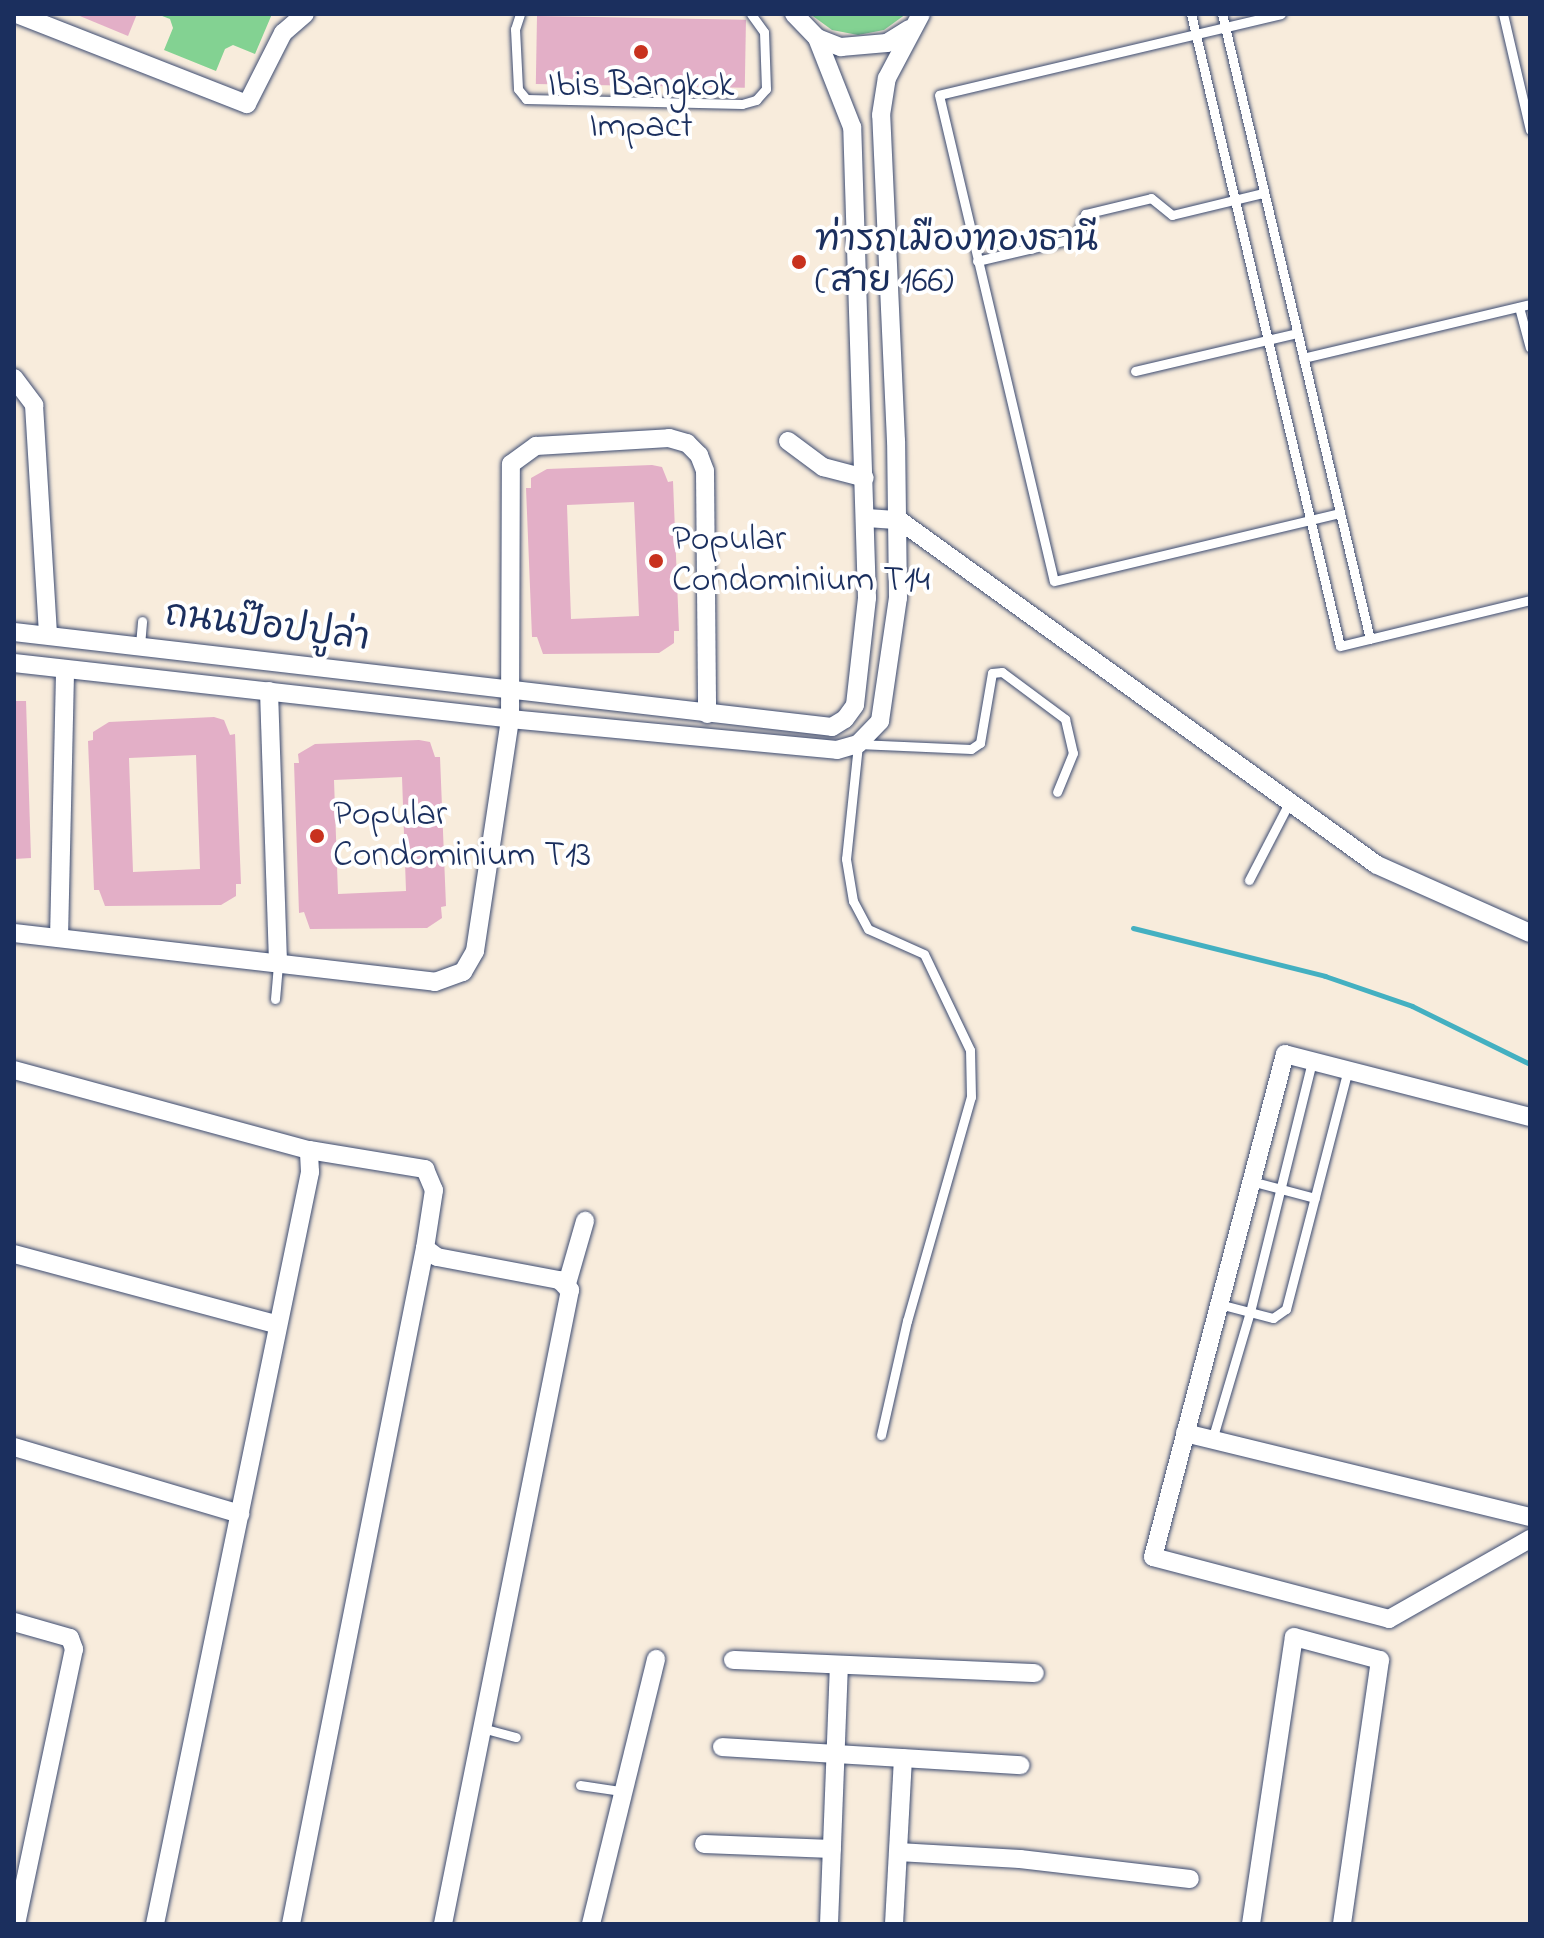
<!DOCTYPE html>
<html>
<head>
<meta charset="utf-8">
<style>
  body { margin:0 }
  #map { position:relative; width:1544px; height:1938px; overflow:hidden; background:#f8ecdc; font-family:"Indie Flower","Playpen Sans Thai",sans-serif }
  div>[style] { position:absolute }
  .green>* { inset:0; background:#83d292 }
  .stream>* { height:5px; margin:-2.5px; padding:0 2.5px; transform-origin:2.5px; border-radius:2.5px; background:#44b0c1 }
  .building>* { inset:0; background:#e3afc7; transform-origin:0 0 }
  .roads { filter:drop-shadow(0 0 2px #3c4b71) drop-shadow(0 0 2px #3c4b71) }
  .service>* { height:9px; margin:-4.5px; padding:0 4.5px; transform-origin:4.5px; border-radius:4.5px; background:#fff }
  .minor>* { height:18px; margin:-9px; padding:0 9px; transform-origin:9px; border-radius:9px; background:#fff }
  .dots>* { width:22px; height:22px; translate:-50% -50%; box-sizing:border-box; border:4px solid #fff; border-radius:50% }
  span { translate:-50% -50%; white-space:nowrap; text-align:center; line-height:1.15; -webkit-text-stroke:8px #fff; paint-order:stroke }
  .poi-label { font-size:36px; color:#1b2f5e }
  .left { translate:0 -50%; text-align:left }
  .street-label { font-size:36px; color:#1b2f5e }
  .frame { position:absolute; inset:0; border:16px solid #1b2f5e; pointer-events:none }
</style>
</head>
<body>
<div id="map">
  <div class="green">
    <div style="clip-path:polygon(157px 14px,272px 14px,255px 54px,233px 45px,225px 49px,216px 71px,164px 50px,173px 28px,170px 19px)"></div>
    <div style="clip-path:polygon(810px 14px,906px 14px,884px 30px,858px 35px,832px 30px)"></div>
  </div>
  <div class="stream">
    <div style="left:1133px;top:928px;width:198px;rotate:14deg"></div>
    <div style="left:1325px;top:976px;width:92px;rotate:19deg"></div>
    <div style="left:1412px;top:1006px;width:131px;rotate:26.2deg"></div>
  </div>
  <div class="building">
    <div style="clip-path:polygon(75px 14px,137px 14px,128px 36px)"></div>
    <div style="left:537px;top:16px;width:209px;height:68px;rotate:1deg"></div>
    <div style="clip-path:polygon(evenodd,652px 465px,662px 467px,668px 482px,673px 481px,679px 631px,674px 631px,674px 643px,659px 653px,543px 654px,537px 637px,532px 637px,526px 488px,531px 488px,531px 478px,547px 469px,652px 465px,634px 502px,639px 616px,571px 619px,567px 505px,634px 502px)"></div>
    <div style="clip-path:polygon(14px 701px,26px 701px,31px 858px,14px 859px)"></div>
    <div style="clip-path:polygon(evenodd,214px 717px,224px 720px,230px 735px,235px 734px,241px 884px,236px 884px,236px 896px,221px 905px,105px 906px,99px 890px,94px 890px,88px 741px,93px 740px,93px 732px,109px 722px,214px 717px,196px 755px,200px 869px,133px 872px,129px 758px,196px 755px)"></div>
    <div style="clip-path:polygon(evenodd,419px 740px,430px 742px,435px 757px,440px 757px,446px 906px,441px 907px,442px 918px,427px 928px,310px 929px,304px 912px,299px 913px,294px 763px,299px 763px,298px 754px,315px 744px,419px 740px,402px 777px,406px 891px,338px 894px,334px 780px,402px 777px)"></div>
  </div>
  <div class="roads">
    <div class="service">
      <div style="left:520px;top:14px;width:16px;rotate:108deg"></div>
      <div style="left:515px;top:29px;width:60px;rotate:87.1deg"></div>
      <div style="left:518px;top:89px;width:13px;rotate:51deg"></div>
      <div style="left:526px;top:99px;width:216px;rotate:1.3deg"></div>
      <div style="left:742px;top:104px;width:15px;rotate:-16deg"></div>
      <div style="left:756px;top:100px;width:15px;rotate:-48deg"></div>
      <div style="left:766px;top:89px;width:57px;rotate:-92deg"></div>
      <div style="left:764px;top:32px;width:22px;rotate:-126deg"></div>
      <div style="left:1191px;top:14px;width:649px;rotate:76.73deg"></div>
      <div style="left:1340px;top:646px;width:195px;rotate:-13.6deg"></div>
      <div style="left:1222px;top:14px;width:642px;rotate:76.68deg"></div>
      <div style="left:1281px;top:14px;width:351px;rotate:166.7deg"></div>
      <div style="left:939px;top:95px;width:499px;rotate:76.7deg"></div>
      <div style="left:1054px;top:581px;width:294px;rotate:-13.4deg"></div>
      <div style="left:1503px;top:14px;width:119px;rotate:76.9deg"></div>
      <div style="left:977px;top:261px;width:102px;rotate:-13.1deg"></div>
      <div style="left:1076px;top:238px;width:26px;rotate:-69deg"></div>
      <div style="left:1085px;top:214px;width:68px;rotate:-13.6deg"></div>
      <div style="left:1151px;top:198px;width:27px;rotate:39deg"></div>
      <div style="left:1172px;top:215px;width:94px;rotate:-13.6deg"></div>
      <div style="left:1519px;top:307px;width:42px;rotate:75deg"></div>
      <div style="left:1303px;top:358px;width:233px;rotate:-13.4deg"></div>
      <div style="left:1135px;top:371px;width:166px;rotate:-13.2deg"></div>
      <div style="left:140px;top:645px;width:24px;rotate:-85deg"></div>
      <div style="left:1249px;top:880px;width:89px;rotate:-62.6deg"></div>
      <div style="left:275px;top:999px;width:35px;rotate:-85deg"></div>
      <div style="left:1251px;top:1181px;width:66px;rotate:14.9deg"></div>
      <div style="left:1219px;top:1304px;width:56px;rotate:14.5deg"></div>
      <div style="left:1273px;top:1318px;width:16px;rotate:-35deg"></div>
      <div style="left:1286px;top:1309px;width:247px;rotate:-75.5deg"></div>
      <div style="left:881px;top:1435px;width:117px;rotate:-77.2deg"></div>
      <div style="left:907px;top:1321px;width:233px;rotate:-74.1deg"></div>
      <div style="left:971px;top:1097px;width:47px;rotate:-91.2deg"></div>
      <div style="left:970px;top:1050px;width:106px;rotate:-115.6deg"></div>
      <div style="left:924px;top:954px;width:61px;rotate:-155.9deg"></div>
      <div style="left:868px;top:929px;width:32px;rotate:-118deg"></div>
      <div style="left:853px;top:901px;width:43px;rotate:-99.5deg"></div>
      <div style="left:846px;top:859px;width:116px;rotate:-84deg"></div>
      <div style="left:858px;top:744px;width:113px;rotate:2.5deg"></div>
      <div style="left:971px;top:749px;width:11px;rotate:-34deg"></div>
      <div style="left:980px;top:743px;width:71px;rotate:-80.3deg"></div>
      <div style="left:992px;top:673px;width:10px;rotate:-6deg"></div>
      <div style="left:1002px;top:672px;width:79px;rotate:36.7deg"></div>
      <div style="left:1065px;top:719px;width:35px;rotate:77deg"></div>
      <div style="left:1073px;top:753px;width:42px;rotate:112.3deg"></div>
      <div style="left:1212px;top:1440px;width:134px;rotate:-73.5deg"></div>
      <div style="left:1250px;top:1312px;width:259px;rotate:-76.1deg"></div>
      <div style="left:482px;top:1728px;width:35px;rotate:15deg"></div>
      <div style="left:580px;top:1785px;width:40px;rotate:8.5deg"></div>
    </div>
    <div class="minor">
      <div style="left:17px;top:14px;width:247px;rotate:21.4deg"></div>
      <div style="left:247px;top:104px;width:80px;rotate:-63.1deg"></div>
      <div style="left:283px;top:33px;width:29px;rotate:-41deg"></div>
      <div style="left:794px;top:14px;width:33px;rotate:46deg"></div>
      <div style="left:817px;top:38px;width:26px;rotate:21deg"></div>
      <div style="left:841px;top:47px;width:46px;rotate:-5deg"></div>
      <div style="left:887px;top:43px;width:26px;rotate:-32deg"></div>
      <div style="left:14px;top:378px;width:34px;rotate:53deg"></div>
      <div style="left:34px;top:405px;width:230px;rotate:86.5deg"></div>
      <div style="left:788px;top:441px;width:44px;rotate:36.6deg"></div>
      <div style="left:823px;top:467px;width:43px;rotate:14.7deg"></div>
      <div style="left:867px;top:518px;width:32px;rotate:4deg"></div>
      <div style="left:899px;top:520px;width:589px;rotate:35.82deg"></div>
      <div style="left:1377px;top:865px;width:167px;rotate:24deg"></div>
      <div style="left:14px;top:632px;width:823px;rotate:6.62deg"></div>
      <div style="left:832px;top:727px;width:15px;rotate:-32deg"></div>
      <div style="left:845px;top:719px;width:17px;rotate:-54deg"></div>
      <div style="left:855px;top:705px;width:108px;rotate:-83.6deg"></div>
      <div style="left:867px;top:598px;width:471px;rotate:-91.8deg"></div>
      <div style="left:852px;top:127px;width:96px;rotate:-111.5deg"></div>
      <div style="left:14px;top:663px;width:499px;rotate:6.4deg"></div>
      <div style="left:510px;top:719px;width:328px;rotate:5.4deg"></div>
      <div style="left:837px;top:750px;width:22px;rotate:-16deg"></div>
      <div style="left:858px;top:744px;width:32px;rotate:-46deg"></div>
      <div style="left:880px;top:721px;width:124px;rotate:-81.7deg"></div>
      <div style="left:898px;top:598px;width:157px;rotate:-90.7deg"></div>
      <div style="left:896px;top:441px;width:326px;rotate:-92.6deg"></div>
      <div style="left:881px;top:115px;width:37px;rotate:-81deg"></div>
      <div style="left:887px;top:78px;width:72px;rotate:-62deg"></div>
      <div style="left:269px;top:691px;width:273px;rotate:88.1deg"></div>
      <div style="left:14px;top:933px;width:424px;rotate:6.6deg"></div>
      <div style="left:435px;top:982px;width:30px;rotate:-20deg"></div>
      <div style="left:463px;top:972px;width:24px;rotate:-60deg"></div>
      <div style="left:475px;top:951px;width:235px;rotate:-81.4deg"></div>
      <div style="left:510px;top:719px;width:255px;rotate:-89.8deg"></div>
      <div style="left:511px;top:464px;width:31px;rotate:-36deg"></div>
      <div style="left:536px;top:446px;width:133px;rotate:-3.4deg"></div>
      <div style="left:669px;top:438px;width:19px;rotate:16deg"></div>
      <div style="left:687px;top:443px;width:17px;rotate:45deg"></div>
      <div style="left:699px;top:455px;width:17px;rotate:69deg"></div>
      <div style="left:705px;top:471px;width:243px;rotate:89.5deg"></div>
      <div style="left:59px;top:938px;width:269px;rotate:-88.7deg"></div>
      <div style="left:14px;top:1070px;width:306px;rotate:15.2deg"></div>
      <div style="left:309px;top:1150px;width:118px;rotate:9.3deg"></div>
      <div style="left:425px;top:1169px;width:23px;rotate:67deg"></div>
      <div style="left:434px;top:1190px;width:59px;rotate:98.8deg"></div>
      <div style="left:425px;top:1248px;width:15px;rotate:37deg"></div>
      <div style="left:437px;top:1257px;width:124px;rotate:10.7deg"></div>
      <div style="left:559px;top:1280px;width:15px;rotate:42deg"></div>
      <div style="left:570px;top:1290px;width:647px;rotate:101.33deg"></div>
      <div style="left:1530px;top:1117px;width:253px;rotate:-165.6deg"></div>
      <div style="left:1285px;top:1054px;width:520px;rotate:104.7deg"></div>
      <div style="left:1153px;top:1557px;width:244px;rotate:14.7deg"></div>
      <div style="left:1389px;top:1619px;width:162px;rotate:-29.6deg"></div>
      <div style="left:14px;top:1254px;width:271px;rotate:15deg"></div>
      <div style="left:566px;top:1287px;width:69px;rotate:-73.9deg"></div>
      <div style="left:1185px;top:1433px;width:355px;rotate:13.7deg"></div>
      <div style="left:14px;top:1447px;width:236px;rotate:16.5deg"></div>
      <div style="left:14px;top:1622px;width:58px;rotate:15.9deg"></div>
      <div style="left:70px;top:1638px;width:12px;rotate:70deg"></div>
      <div style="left:74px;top:1649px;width:281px;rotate:101.9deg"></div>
      <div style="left:733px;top:1660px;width:302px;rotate:2.5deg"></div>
      <div style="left:722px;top:1747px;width:299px;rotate:3.5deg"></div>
      <div style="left:704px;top:1844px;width:128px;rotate:2.2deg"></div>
      <div style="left:898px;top:1852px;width:122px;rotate:3.3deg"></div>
      <div style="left:1020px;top:1859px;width:171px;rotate:6.7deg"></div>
      <div style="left:155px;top:1924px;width:768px;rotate:-78.35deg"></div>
      <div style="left:310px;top:1172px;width:22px;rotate:-93deg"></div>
      <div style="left:291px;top:1924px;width:689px;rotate:-78.79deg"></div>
      <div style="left:591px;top:1924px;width:273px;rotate:-76.2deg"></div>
      <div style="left:829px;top:1924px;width:259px;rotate:-87.8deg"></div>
      <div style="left:894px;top:1924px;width:166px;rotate:-86.9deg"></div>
      <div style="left:1251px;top:1924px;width:290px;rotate:-81.5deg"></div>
      <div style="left:1294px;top:1637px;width:89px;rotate:15deg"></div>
      <div style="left:1380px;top:1660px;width:267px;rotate:98.2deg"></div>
    </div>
  </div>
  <div class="dots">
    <div style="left:641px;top:52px;background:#c8321e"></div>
    <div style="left:799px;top:262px;background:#c8321e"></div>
    <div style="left:656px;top:561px;background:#c8321e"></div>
    <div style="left:317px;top:836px;background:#c8321e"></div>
  </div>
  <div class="poi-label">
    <span style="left:641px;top:107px">Ibis Bangkok<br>Impact</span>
    <span class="left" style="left:815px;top:262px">ท่ารถเมืองทองธานี<br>(สาย 166)</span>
    <span class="left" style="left:672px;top:561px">Popular<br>Condominium T14</span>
    <span class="left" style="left:333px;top:836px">Popular<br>Condominium T13</span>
  </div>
  <div class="street-label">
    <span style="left:267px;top:628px;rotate:7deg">ถนนป๊อปปูล่า</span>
  </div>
  <div class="frame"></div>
</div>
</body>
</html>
